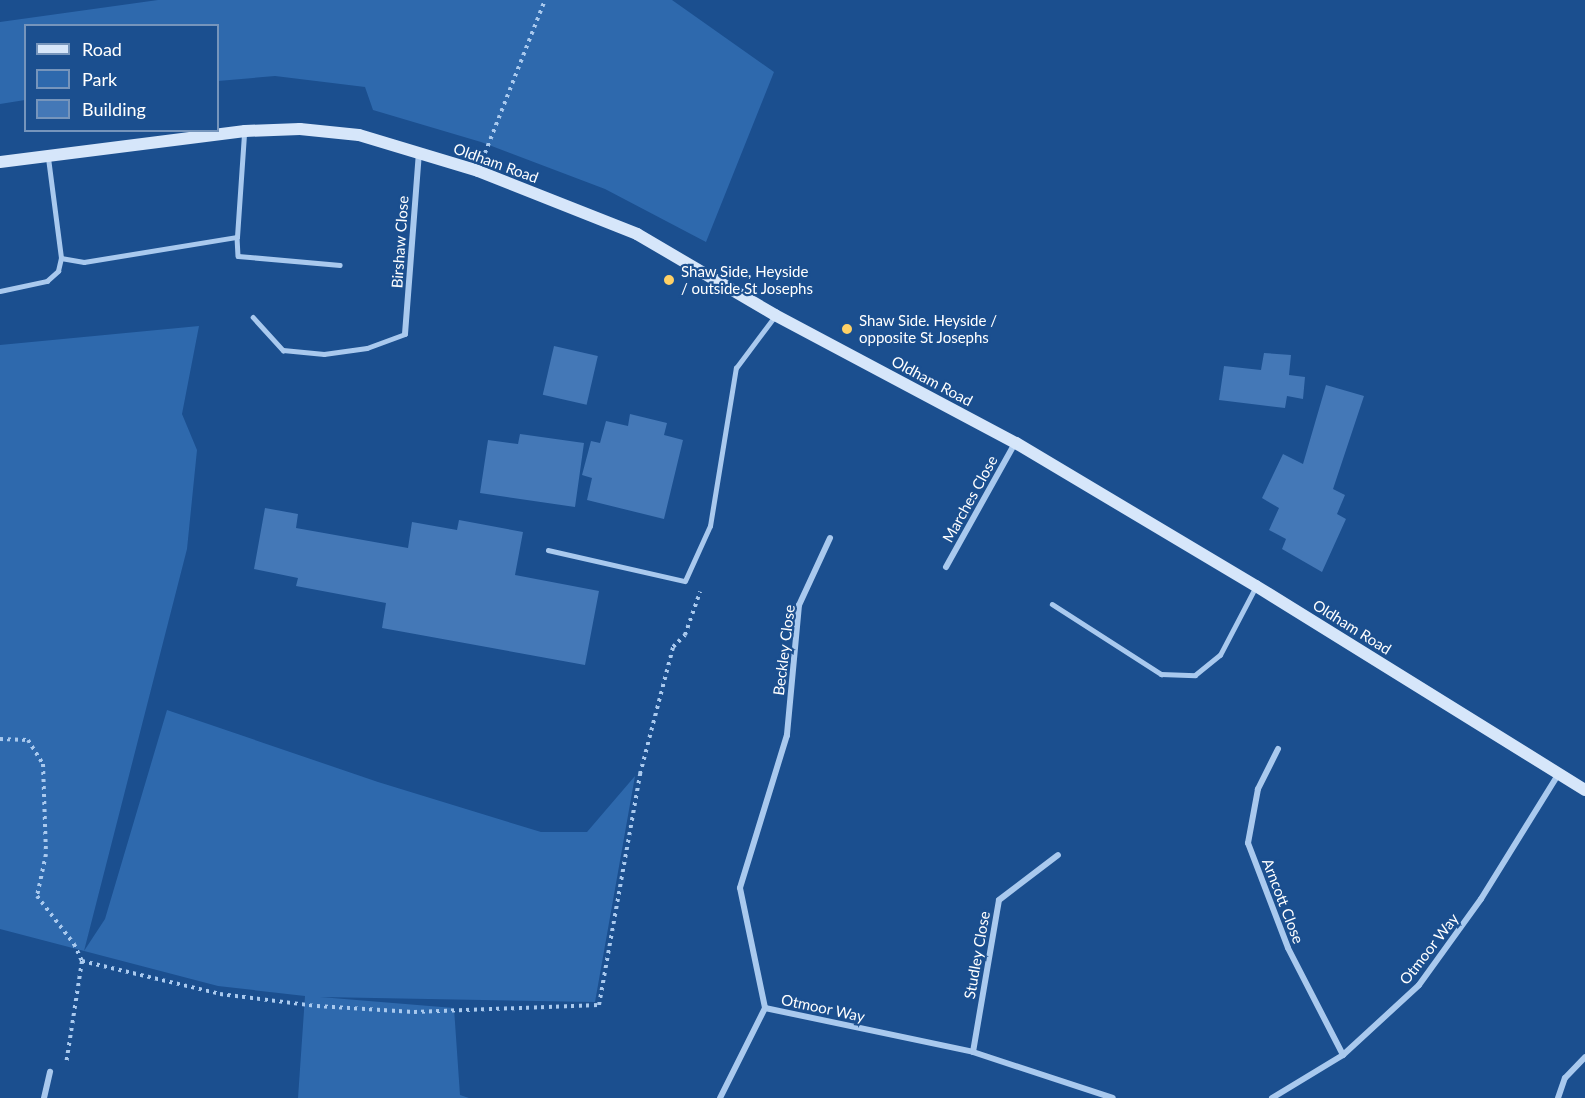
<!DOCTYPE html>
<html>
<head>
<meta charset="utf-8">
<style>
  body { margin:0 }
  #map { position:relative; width:1585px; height:1098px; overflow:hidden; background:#1b4f8f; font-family:Lato,sans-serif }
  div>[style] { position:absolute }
  .green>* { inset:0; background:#2e69ad }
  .building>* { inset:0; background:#4478b7; transform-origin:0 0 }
  .path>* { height:4px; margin-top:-2px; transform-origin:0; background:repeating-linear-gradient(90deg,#a9c9ee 0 3px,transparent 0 7.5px) }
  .lane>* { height:4.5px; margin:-2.25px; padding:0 2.25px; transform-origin:2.25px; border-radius:2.25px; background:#a9c9ee }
  .street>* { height:6px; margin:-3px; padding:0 3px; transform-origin:3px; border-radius:3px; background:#a9c9ee }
  .secondary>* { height:12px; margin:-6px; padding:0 6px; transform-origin:6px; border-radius:6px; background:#d6e6fa }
  .dots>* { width:16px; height:16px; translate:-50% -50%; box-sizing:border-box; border:3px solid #1b4f8f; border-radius:50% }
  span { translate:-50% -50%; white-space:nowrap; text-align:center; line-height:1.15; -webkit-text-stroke:4.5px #1b4f8f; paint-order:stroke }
  .street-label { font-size:15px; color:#fff }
  .poi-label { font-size:15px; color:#fff }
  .left { translate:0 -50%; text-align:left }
  .legend { position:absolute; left:24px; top:24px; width:195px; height:108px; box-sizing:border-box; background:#1b4f8f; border:2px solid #7695bc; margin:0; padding:8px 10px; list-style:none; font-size:18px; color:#fff }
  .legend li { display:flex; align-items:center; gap:12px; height:30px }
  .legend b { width:30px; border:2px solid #7695bc }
</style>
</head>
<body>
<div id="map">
  <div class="green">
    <div style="clip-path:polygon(158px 0,672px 0,774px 72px,706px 242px,605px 189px,481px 142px,373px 110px,365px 87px,275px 76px,218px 81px,218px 26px,26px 26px,25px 100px,0 104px,0 22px)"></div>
    <div style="clip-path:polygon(199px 326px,182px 414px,197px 450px,187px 549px,84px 951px,105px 919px,167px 710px,378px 782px,541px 832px,587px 832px,635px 776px,595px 1002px,320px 997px,454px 1008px,460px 1095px,469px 1098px,298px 1098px,305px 996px,218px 986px,0 929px,0 345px)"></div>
  </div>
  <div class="building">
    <div style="left:554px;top:346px;width:45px;height:50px;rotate:13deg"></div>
    <div style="clip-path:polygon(1264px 353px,1291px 355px,1289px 375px,1305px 377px,1303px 399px,1287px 396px,1285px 408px,1219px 400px,1224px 366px,1261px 370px)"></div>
    <div style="clip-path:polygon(1326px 385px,1364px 396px,1333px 489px,1345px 495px,1337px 514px,1346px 519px,1322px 572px,1282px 549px,1286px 539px,1269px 530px,1279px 508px,1262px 498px,1283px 454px,1303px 464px)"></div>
    <div style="clip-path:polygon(630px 414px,667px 423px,664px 435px,683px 440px,664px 519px,587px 500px,592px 478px,582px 475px,591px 441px,600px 443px,606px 421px,628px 426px)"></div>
    <div style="clip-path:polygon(520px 434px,584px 443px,575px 507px,480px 493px,488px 440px,518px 444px)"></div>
    <div style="clip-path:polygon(265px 508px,298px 514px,296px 528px,408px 548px,412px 522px,457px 530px,459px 520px,523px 532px,515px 575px,599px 591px,585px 665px,382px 628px,386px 603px,296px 586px,298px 578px,254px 569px)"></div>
  </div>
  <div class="path">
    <div style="left:485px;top:153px;width:164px;rotate:-68.6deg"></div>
    <div style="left:0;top:739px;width:28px;rotate:2deg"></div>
    <div style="left:28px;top:740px;width:28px;rotate:58deg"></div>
    <div style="left:43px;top:764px;width:90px;rotate:88.1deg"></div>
    <div style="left:46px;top:854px;width:43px;rotate:102.1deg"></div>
    <div style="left:37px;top:896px;width:61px;rotate:52.4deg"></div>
    <div style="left:74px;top:944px;width:19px;rotate:65deg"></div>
    <div style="left:82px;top:961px;width:104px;rotate:98.8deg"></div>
    <div style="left:82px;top:961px;width:142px;rotate:13.4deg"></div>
    <div style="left:220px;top:994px;width:98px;rotate:7.1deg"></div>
    <div style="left:317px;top:1006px;width:97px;rotate:3.5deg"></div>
    <div style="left:414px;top:1012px;width:185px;rotate:-2.2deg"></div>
    <div style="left:599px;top:1005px;width:235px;rotate:-79.9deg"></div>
    <div style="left:640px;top:774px;width:131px;rotate:-75.4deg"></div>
    <div style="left:673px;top:647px;width:17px;rotate:-45deg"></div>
    <div style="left:685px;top:635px;width:46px;rotate:-70.8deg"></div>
  </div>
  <div class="lane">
    <div style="left:237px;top:237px;width:19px;rotate:87deg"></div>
    <div style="left:238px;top:256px;width:102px;rotate:5deg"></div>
    <div style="left:61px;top:258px;width:23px;rotate:10deg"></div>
    <div style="left:84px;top:262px;width:155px;rotate:-9.3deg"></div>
    <div style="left:237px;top:237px;width:104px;rotate:-86.1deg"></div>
    <div style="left:0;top:291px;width:48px;rotate:-12deg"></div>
    <div style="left:47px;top:281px;width:15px;rotate:-42deg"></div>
    <div style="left:58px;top:271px;width:13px;rotate:-77deg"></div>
    <div style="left:61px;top:258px;width:101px;rotate:-97.4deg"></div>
    <div style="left:253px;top:317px;width:45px;rotate:47.7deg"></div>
    <div style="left:283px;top:350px;width:41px;rotate:5.6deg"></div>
    <div style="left:324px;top:354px;width:43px;rotate:-7.9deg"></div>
    <div style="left:367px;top:348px;width:40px;rotate:-20.2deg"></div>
    <div style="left:548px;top:550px;width:140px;rotate:12.8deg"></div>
    <div style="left:685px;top:581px;width:60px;rotate:-65.6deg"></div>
    <div style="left:710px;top:526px;width:160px;rotate:-80.7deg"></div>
    <div style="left:736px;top:368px;width:65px;rotate:-53.1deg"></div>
    <div style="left:1052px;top:604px;width:130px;rotate:32.7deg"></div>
    <div style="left:1161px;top:674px;width:34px;rotate:2deg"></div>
    <div style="left:1195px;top:675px;width:32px;rotate:-39deg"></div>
    <div style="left:1220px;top:655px;width:76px;rotate:-62.4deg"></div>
  </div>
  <div class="street">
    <div style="left:405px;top:334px;width:182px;rotate:-85.6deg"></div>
    <div style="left:830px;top:538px;width:74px;rotate:114.8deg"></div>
    <div style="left:799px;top:605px;width:131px;rotate:95.3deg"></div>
    <div style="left:787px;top:735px;width:160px;rotate:107.1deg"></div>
    <div style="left:740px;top:888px;width:123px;rotate:78.2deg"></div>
    <div style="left:765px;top:1008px;width:213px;rotate:11.9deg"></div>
    <div style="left:973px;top:1052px;width:147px;rotate:18.2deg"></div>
    <div style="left:946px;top:567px;width:142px;rotate:-60.9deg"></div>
    <div style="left:1278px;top:749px;width:45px;rotate:116.6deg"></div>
    <div style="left:1258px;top:789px;width:55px;rotate:100.5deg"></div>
    <div style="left:1248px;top:843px;width:112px;rotate:69.1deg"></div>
    <div style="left:1288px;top:948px;width:120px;rotate:62.8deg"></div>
    <div style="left:973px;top:1052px;width:154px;rotate:-80.3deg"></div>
    <div style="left:999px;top:900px;width:74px;rotate:-37.3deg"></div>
    <div style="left:44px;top:1098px;width:27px;rotate:-77deg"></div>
    <div style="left:720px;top:1098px;width:101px;rotate:-63.4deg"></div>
    <div style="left:1272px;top:1098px;width:83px;rotate:-31.2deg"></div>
    <div style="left:1343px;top:1055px;width:103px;rotate:-42.6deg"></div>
    <div style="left:1419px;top:985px;width:106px;rotate:-54.2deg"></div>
    <div style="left:1481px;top:899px;width:148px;rotate:-58.2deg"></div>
    <div style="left:1558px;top:1098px;width:21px;rotate:-71deg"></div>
    <div style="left:1565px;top:1078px;width:29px;rotate:-46deg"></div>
  </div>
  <div class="secondary">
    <div style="left:0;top:162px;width:247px;rotate:-7.2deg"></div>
    <div style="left:245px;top:131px;width:55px;rotate:-2.1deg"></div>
    <div style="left:300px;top:129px;width:59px;rotate:5.8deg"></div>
    <div style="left:359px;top:135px;width:124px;rotate:16.8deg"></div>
    <div style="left:478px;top:171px;width:171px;rotate:21.6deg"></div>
    <div style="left:637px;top:234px;width:160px;rotate:30.4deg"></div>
    <div style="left:775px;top:315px;width:273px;rotate:28deg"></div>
    <div style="left:1016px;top:443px;width:279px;rotate:30.8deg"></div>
    <div style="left:1256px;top:586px;width:387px;rotate:31.8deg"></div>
  </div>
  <div class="dots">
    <div style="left:669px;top:280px;background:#ffd166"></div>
    <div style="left:847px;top:329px;background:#ffd166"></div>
  </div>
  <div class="street-label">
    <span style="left:496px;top:163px;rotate:20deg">Oldham Road</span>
    <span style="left:400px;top:242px;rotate:-86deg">Birshaw Close</span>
    <span style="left:932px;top:381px;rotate:28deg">Oldham Road</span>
    <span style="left:970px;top:499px;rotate:-61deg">Marches Close</span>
    <span style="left:1352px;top:627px;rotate:32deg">Oldham Road</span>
    <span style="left:784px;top:650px;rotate:-83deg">Beckley Close</span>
    <span style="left:1283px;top:901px;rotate:69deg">Arncott Close</span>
    <span style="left:1429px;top:949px;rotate:-52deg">Otmoor Way</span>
    <span style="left:977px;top:955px;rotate:-80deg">Studley Close</span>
    <span style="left:823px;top:1008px;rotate:12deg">Otmoor Way</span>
  </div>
  <div class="poi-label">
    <span class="left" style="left:681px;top:280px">Shaw Side, Heyside<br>/ outside St Josephs</span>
    <span class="left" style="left:859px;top:329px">Shaw Side. Heyside /<br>opposite St Josephs</span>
  </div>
  <ul class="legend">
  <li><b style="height:8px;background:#d6e6fa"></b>Road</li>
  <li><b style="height:16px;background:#2e69ad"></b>Park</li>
  <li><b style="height:16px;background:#4478b7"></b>Building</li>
  </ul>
</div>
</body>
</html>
